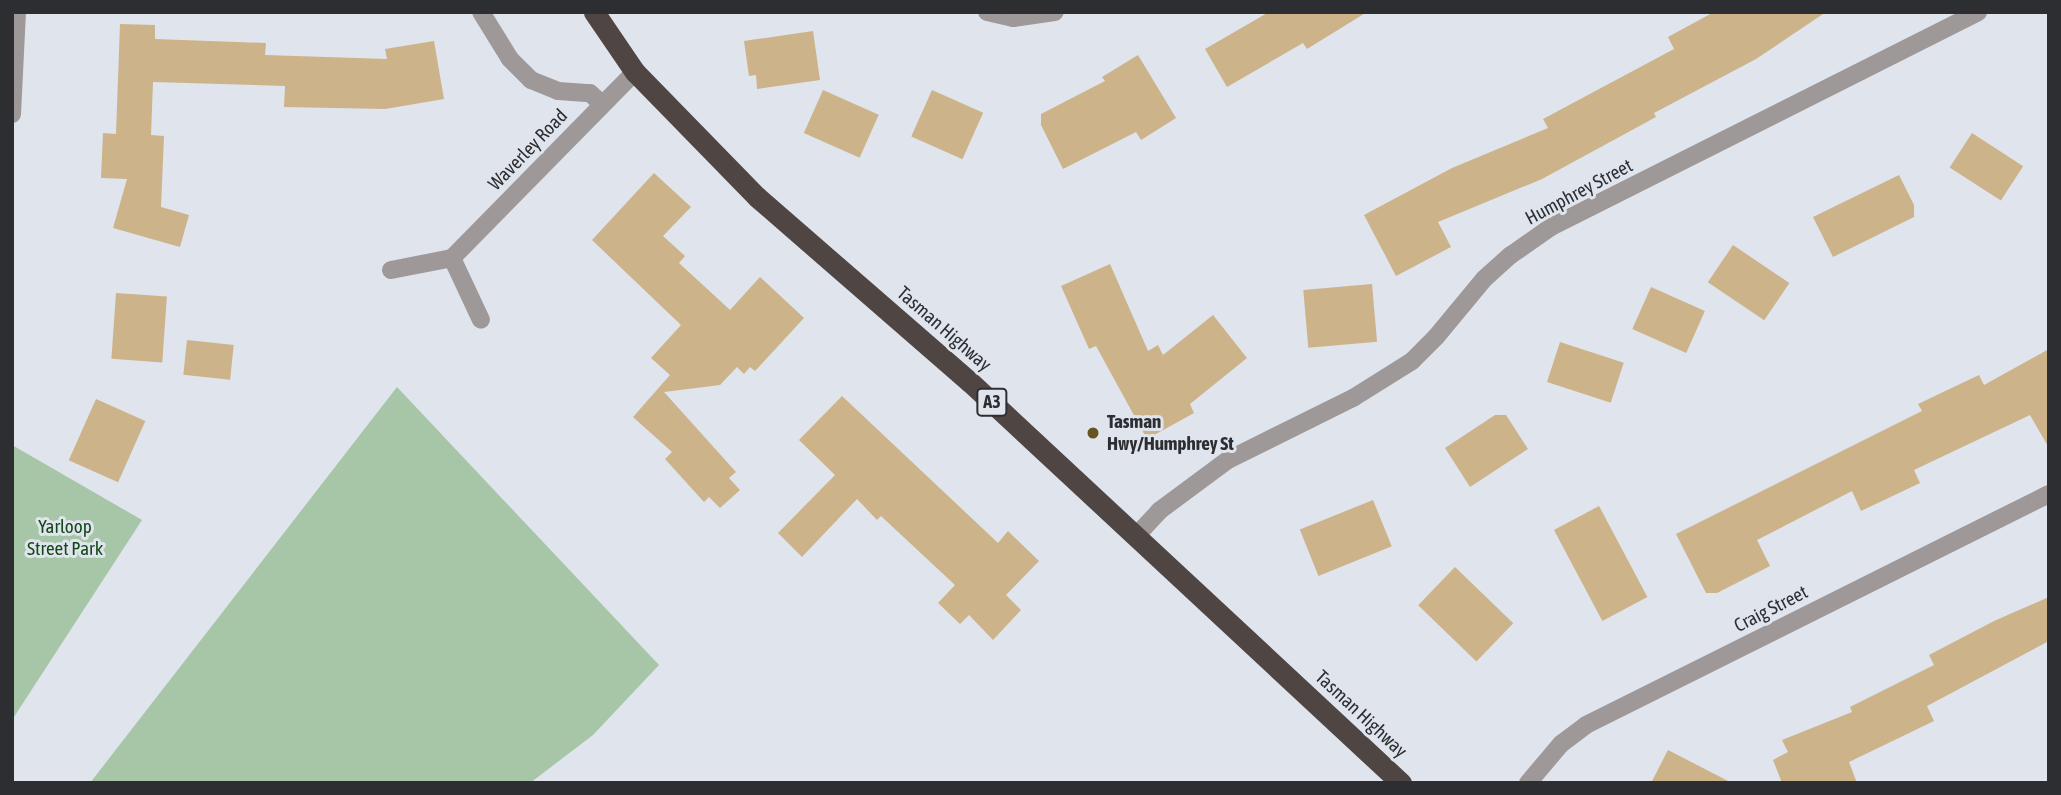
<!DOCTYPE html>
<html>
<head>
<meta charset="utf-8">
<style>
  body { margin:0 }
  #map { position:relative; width:2061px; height:795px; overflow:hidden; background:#dfe4ed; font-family:"Asap Condensed",sans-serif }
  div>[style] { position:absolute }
  .green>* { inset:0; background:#a7c6a7 }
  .building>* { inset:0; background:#cdb389; transform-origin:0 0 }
  .minor>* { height:18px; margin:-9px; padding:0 9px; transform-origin:9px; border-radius:9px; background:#9e9998 }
  .highway>* { height:21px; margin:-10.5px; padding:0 10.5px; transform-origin:10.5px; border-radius:10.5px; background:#4f4644 }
  .dots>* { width:19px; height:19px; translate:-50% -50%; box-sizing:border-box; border:4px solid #dfe4ed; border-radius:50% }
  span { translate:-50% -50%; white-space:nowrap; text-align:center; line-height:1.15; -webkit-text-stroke:6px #dfe4ed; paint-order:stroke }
  .shield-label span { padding:2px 5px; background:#dfe4ed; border:2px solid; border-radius:5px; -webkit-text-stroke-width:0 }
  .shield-label { font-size:18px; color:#2c2e31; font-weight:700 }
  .street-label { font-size:19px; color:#2c2e31 }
  .poi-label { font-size:19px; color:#2c2e31; font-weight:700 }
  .left { translate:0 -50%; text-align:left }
  .park-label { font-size:19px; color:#134819 }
  .frame { position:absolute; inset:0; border:14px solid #2c2e31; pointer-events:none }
</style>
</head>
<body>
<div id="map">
  <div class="green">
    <div style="clip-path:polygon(397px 387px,659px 665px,593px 735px,530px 783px,90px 783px)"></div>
    <div style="clip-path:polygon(12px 445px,142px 520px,12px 720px)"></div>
  </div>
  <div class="building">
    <div style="clip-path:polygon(1269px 12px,1367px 12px,1307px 49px,1303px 43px,1227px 87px,1205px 49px)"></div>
    <div style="clip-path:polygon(1714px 12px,1826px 12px,1756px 59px,1654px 113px,1656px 117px,1542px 179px,1438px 222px,1451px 247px,1396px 276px,1364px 215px,1452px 168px,1548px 128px,1543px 119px,1674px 49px,1668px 37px)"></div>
    <div style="clip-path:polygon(120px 24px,155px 25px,155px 39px,266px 43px,265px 55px,387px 59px,385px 49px,434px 41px,444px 99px,385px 109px,284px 107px,285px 86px,153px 82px,151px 135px,164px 136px,161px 207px,189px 215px,180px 247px,113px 228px,127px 179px,101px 178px,103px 133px,116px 134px)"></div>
    <div style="clip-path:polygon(813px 31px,820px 80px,757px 89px,756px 75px,749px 76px,744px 41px)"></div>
    <div style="clip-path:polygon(1138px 55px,1176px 118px,1141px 140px,1136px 132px,1063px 169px,1041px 125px,1041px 114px,1105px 81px,1102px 77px)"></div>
    <div style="left:823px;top:90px;width:61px;height:47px;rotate:24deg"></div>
    <div style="left:932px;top:90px;width:56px;height:51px;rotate:24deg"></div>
    <div style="left:1972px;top:133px;width:61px;height:41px;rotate:33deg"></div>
    <div style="clip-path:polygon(654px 173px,691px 207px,663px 236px,685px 256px,679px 263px,730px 310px,760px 277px,804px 318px,755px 371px,750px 367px,744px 374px,737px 367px,720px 385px,664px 392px,736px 472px,729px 478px,740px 490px,720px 508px,709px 497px,704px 502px,665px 459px,672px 452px,633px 417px,670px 375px,651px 358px,681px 325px,592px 240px)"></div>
    <div style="clip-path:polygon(1899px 175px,1914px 205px,1914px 217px,1833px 257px,1813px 217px)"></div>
    <div style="left:1733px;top:245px;width:68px;height:45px;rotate:34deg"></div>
    <div style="clip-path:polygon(1110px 264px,1148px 351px,1158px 345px,1163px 355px,1213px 315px,1247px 358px,1190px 404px,1194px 413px,1147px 439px,1096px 346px,1089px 349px,1061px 286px)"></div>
    <div style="left:1372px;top:284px;width:58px;height:69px;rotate:85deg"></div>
    <div style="left:1651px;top:287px;width:59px;height:46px;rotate:24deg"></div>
    <div style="left:116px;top:293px;width:51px;height:66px;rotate:4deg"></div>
    <div style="left:187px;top:340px;width:47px;height:35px;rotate:6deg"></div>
    <div style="left:1560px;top:342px;width:67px;height:42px;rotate:18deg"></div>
    <div style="clip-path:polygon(2049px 349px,2049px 448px,2030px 415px,1914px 470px,1920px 483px,1861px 511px,1852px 491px,1757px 540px,1770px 566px,1717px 593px,1706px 593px,1676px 534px,1922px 411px,1918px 404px,1979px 375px,1984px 385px)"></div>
    <div style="clip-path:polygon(842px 396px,998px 543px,1008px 531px,1039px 561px,1006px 595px,1021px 610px,993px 640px,969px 615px,960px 624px,938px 603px,955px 585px,881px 516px,877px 520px,857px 499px,802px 557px,778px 533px,835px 475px,799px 440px)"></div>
    <div style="left:96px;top:399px;width:54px;height:67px;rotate:24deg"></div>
    <div style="clip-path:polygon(1495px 415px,1506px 415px,1528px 449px,1470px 487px,1445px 448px)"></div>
    <div style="left:1373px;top:500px;width:50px;height:79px;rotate:68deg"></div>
    <div style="left:1599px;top:506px;width:103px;height:51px;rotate:62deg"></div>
    <div style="left:1455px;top:567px;width:81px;height:53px;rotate:44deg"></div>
    <div style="clip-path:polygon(2049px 597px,2049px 641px,1927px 706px,1934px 721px,1849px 762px,1857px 783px,1782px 783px,1773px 760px,1788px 752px,1782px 740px,1852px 712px,1850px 707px,1934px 665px,1929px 655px,1994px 621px)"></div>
    <div style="clip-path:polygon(1668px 750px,1732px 783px,1651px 783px)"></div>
  </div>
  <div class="minor">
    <div style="left:481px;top:12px;width:55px;rotate:58.3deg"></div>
    <div style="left:510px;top:59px;width:30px;rotate:45deg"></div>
    <div style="left:531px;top:80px;width:29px;rotate:22deg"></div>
    <div style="left:558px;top:91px;width:32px;rotate:4deg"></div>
    <div style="left:590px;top:93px;width:16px;rotate:43deg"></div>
    <div style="left:987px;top:12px;width:27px;rotate:13deg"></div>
    <div style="left:1013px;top:18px;width:42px;rotate:-8.1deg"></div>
    <div style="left:12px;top:114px;width:102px;rotate:-87.2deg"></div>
    <div style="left:452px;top:258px;width:68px;rotate:64.9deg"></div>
    <div style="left:391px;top:270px;width:62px;rotate:-11.1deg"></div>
    <div style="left:452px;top:258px;width:261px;rotate:-45.5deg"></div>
    <div style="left:1137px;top:535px;width:33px;rotate:-47deg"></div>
    <div style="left:1159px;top:511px;width:86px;rotate:-36.5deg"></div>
    <div style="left:1228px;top:460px;width:140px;rotate:-26.4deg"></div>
    <div style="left:1353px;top:398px;width:70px;rotate:-32.1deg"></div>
    <div style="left:1412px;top:361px;width:34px;rotate:-45deg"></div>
    <div style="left:1436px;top:337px;width:75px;rotate:-50.4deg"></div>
    <div style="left:1484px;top:279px;width:36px;rotate:-42deg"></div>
    <div style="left:1511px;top:255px;width:49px;rotate:-35deg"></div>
    <div style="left:1551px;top:227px;width:478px;rotate:-26.7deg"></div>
    <div style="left:1528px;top:783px;width:51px;rotate:-49.8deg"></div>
    <div style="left:1561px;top:744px;width:31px;rotate:-37deg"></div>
    <div style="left:1586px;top:725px;width:517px;rotate:-26.52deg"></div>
  </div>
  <div class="highway">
    <div style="left:594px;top:12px;width:73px;rotate:55.7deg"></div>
    <div style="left:635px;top:72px;width:175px;rotate:45.7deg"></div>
    <div style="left:757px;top:197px;width:282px;rotate:41deg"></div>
    <div style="left:970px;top:382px;width:589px;rotate:42.93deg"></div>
  </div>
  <div class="dots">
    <div style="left:1093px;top:433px;background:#685423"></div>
  </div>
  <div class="shield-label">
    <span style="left:992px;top:402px">A3</span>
  </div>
  <div class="street-label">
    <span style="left:528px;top:150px;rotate:-46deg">Waverley Road</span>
    <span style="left:1579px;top:192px;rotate:-28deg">Humphrey Street</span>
    <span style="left:944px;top:329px;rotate:41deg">Tasman Highway</span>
    <span style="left:1771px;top:609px;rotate:-27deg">Craig Street</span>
    <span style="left:1361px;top:714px;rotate:43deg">Tasman Highway</span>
  </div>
  <div class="poi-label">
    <span class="left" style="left:1107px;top:433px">Tasman<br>Hwy/Humphrey St</span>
  </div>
  <div class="park-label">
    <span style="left:65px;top:538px">Yarloop<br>Street Park</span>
  </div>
  <div class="frame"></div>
</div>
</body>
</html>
